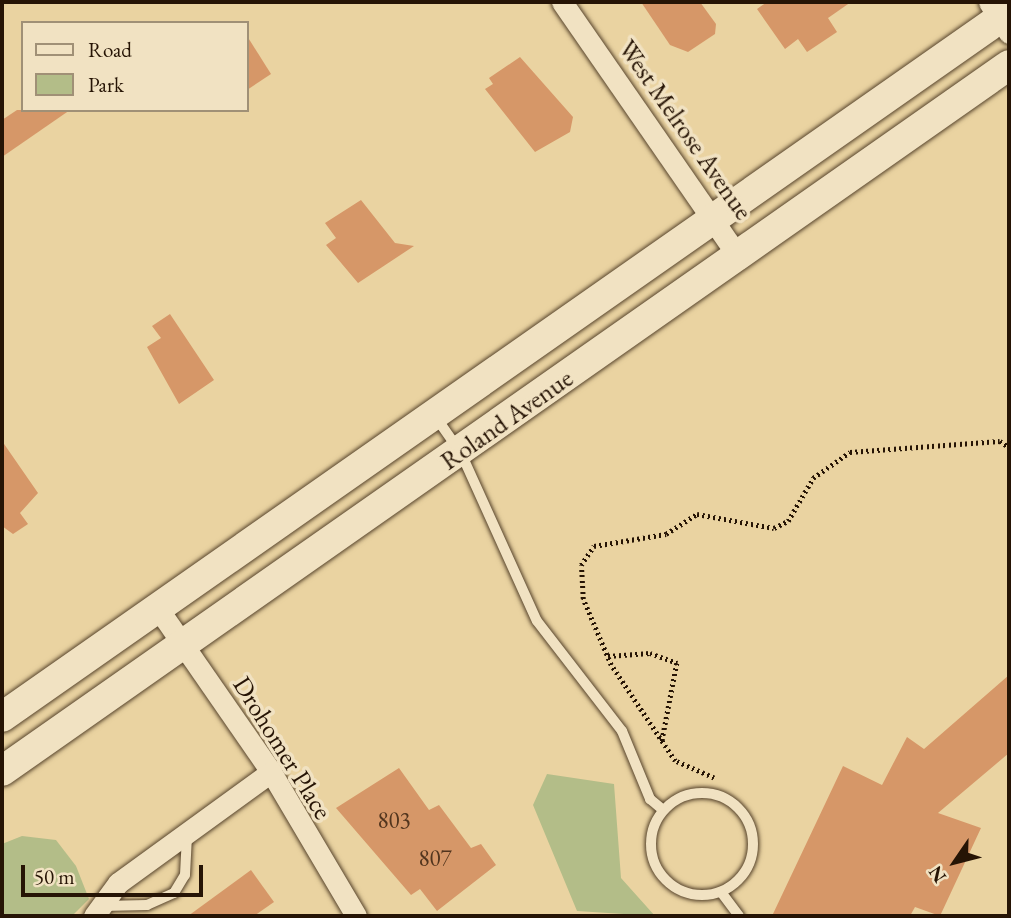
<!DOCTYPE html>
<html>
<head>
<meta charset="utf-8">
<style>
  body { margin:0 }
  #map { position:relative; width:1011px; height:918px; overflow:hidden; background:#ead3a1; font-family:"EB Garamond",serif }
  div>[style] { position:absolute }
  .green>* { inset:0; background:#b3bd88 }
  .building>* { inset:0; background:#d69768 }
  .path>* { height:4.5px; margin-top:-2.25px; transform-origin:0; background:repeating-linear-gradient(90deg,#261405 0 2px,transparent 0 5.5px) }
  .roads { filter:drop-shadow(0 0 2px #57442c) drop-shadow(0 0 2px #57442c) }
  .lane>* { height:10px; margin:-5px; padding:0 5px; transform-origin:5px; border-radius:5px; background:#f1e2c2 }
  .lane>.ring { margin:-5px; padding:0; box-sizing:content-box; background:none; border:10px solid #f1e2c2; border-radius:50% }
  .street>* { height:21px; margin:-10.5px; padding:0 10.5px; transform-origin:10.5px; border-radius:10.5px; background:#f1e2c2 }
  .secondary>* { height:30px; margin:-15px; padding:0 15px; transform-origin:15px; border-radius:15px; background:#f1e2c2 }
  span { translate:-50% -50%; white-space:nowrap; text-align:center; line-height:1.15; -webkit-text-stroke:7px #f1e2c2; paint-order:stroke }
  .number-label { font-size:23px; color:#52351e }
  .number-label span { -webkit-text-stroke-width:0 }
  .street-label { font-size:26px; color:#261405 }
  .frame { position:absolute; inset:0; border:4px solid #261405; pointer-events:none }
  .legend { position:absolute; left:21px; top:21px; width:228px; height:91px; box-sizing:border-box; background:#f1e2c2; border:2px solid #a09076; margin:0; padding:9px 12px; list-style:none; font-size:21px; color:#261405 }
  .legend li { display:flex; align-items:center; gap:14px; height:35px }
  .legend b { width:35px; border:2px solid #a09076 }
  .north { position:absolute; left:920px; top:827px; width:70px; height:70px; -webkit-text-stroke:5px #f1e2c2; paint-order:stroke; rotate:235deg; font-size:19px; font-weight:700; line-height:28px; text-align:center; color:#261405 }
  .north::after { content:''; display:block; margin:auto; width:24px; height:32px; background:#261405; clip-path:polygon(50% 0,100% 100%,50% 72%,0 100%) }
  .scale { position:absolute; left:21px; top:865px; width:182px; height:32px; box-sizing:border-box; border:4px solid #261405; border-top:0; padding-left:9px; font-size:21px; line-height:24px; white-space:nowrap; color:#261405; -webkit-text-stroke:5px #f1e2c2; paint-order:stroke }
</style>
</head>
<body>
<div id="map">
  <div class="green">
    <div style="clip-path:polygon(547px 774px,614px 784px,621px 878px,655px 916px,577px 911px,533px 805px)"></div>
    <div style="clip-path:polygon(22px 836px,56px 840px,76px 866px,89px 899px,72px 916px,2px 916px,2px 844px)"></div>
  </div>
  <div class="building">
    <div style="clip-path:polygon(641px 2px,700px 2px,716px 24px,715px 34px,688px 52px,670px 45px)"></div>
    <div style="clip-path:polygon(767px 2px,851px 2px,828px 18px,837px 32px,807px 52px,798px 39px,785px 49px,757px 9px)"></div>
    <div style="clip-path:polygon(247px 36px,271px 74px,247px 90px)"></div>
    <div style="clip-path:polygon(520px 57px,573px 117px,570px 132px,535px 152px,485px 89px,493px 84px,489px 78px)"></div>
    <div style="clip-path:polygon(17px 110px,70px 110px,2px 157px,2px 120px)"></div>
    <div style="clip-path:polygon(361px 200px,395px 243px,414px 246px,358px 283px,326px 245px,336px 238px,325px 223px)"></div>
    <div style="clip-path:polygon(170px 314px,214px 380px,179px 404px,147px 347px,161px 338px,152px 326px)"></div>
    <div style="clip-path:polygon(2px 441px,38px 493px,20px 513px,28px 524px,13px 534px,2px 526px)"></div>
    <div style="clip-path:polygon(1009px 675px,1009px 753px,938px 813px,981px 828px,940px 916px,915px 907px,910px 916px,772px 916px,843px 766px,882px 785px,907px 737px,924px 749px)"></div>
    <div style="clip-path:polygon(399px 768px,429px 810px,439px 805px,471px 848px,481px 844px,496px 865px,437px 911px,420px 889px,411px 895px,336px 808px)"></div>
    <div style="clip-path:polygon(251px 870px,274px 902px,254px 916px,188px 916px)"></div>
  </div>
  <div class="path">
    <div style="left:608px;top:656px;width:42px;rotate:-4.1deg"></div>
    <div style="left:650px;top:653px;width:29px;rotate:20deg"></div>
    <div style="left:677px;top:663px;width:80px;rotate:100.8deg"></div>
    <div style="left:714px;top:778px;width:43px;rotate:-156.4deg"></div>
    <div style="left:675px;top:761px;width:115px;rotate:-123.7deg"></div>
    <div style="left:611px;top:665px;width:72px;rotate:-113deg"></div>
    <div style="left:583px;top:599px;width:34px;rotate:-93deg"></div>
    <div style="left:581px;top:565px;width:23px;rotate:-56deg"></div>
    <div style="left:594px;top:546px;width:73px;rotate:-9.5deg"></div>
    <div style="left:666px;top:534px;width:37px;rotate:-33deg"></div>
    <div style="left:697px;top:514px;width:78px;rotate:10.3deg"></div>
    <div style="left:774px;top:528px;width:16px;rotate:-27deg"></div>
    <div style="left:788px;top:521px;width:50px;rotate:-59.8deg"></div>
    <div style="left:813px;top:478px;width:45px;rotate:-35.1deg"></div>
    <div style="left:850px;top:452px;width:150px;rotate:-4.2deg"></div>
    <div style="left:1000px;top:441px;width:11px;rotate:34deg"></div>
  </div>
  <div class="roads">
    <div class="lane">
      <div style="left:435px;top:416px;width:45px;rotate:54.9deg"></div>
      <div style="left:461px;top:453px;width:184px;rotate:65.7deg"></div>
      <div style="left:537px;top:621px;width:139px;rotate:52.3deg"></div>
      <div style="left:622px;top:731px;width:74px;rotate:67.6deg"></div>
      <div style="left:650px;top:799px;width:17px;rotate:40deg"></div>
      <div class="ring" style="left:651px;top:793px;width:92px;height:92px"></div>
      <div style="left:721px;top:892px;width:30px;rotate:53deg"></div>
      <div style="left:102px;top:906px;width:45px;rotate:-1.3deg"></div>
      <div style="left:147px;top:905px;width:30px;rotate:-24deg"></div>
      <div style="left:174px;top:893px;width:21px;rotate:-59deg"></div>
      <div style="left:185px;top:875px;width:40px;rotate:-87.1deg"></div>
    </div>
    <div class="street">
      <div style="left:562px;top:2px;width:309px;rotate:55.3deg"></div>
      <div style="left:989px;top:2px;width:37px;rotate:57deg"></div>
      <div style="left:159px;top:610px;width:197px;rotate:55.3deg"></div>
      <div style="left:271px;top:772px;width:167px;rotate:59.4deg"></div>
      <div style="left:94px;top:916px;width:41px;rotate:-54deg"></div>
      <div style="left:118px;top:883px;width:189px;rotate:-36deg"></div>
    </div>
    <div class="secondary">
      <div style="left:2px;top:717px;width:1229px;rotate:-35deg"></div>
      <div style="left:2px;top:771px;width:1230px;rotate:-35.03deg"></div>
    </div>
  </div>
  <div class="number-label">
    <span style="left:394px;top:820px">803</span>
    <span style="left:435px;top:858px">807</span>
  </div>
  <div class="street-label">
    <span style="left:685px;top:130px;rotate:55deg">West Melrose Avenue</span>
    <span style="left:507px;top:420px;rotate:-35deg">Roland Avenue</span>
    <span style="left:282px;top:748px;rotate:58deg">Drohomer Place</span>
  </div>
  <div class="frame"></div>
  <ul class="legend">
  <li><b style="height:9px;background:#f1e2c2"></b>Road</li>
  <li><b style="height:19px;background:#b3bd88"></b>Park</li>
  </ul>
  <div class="north">N</div>
  <div class="scale">50 m</div>
</div>
</body>
</html>
